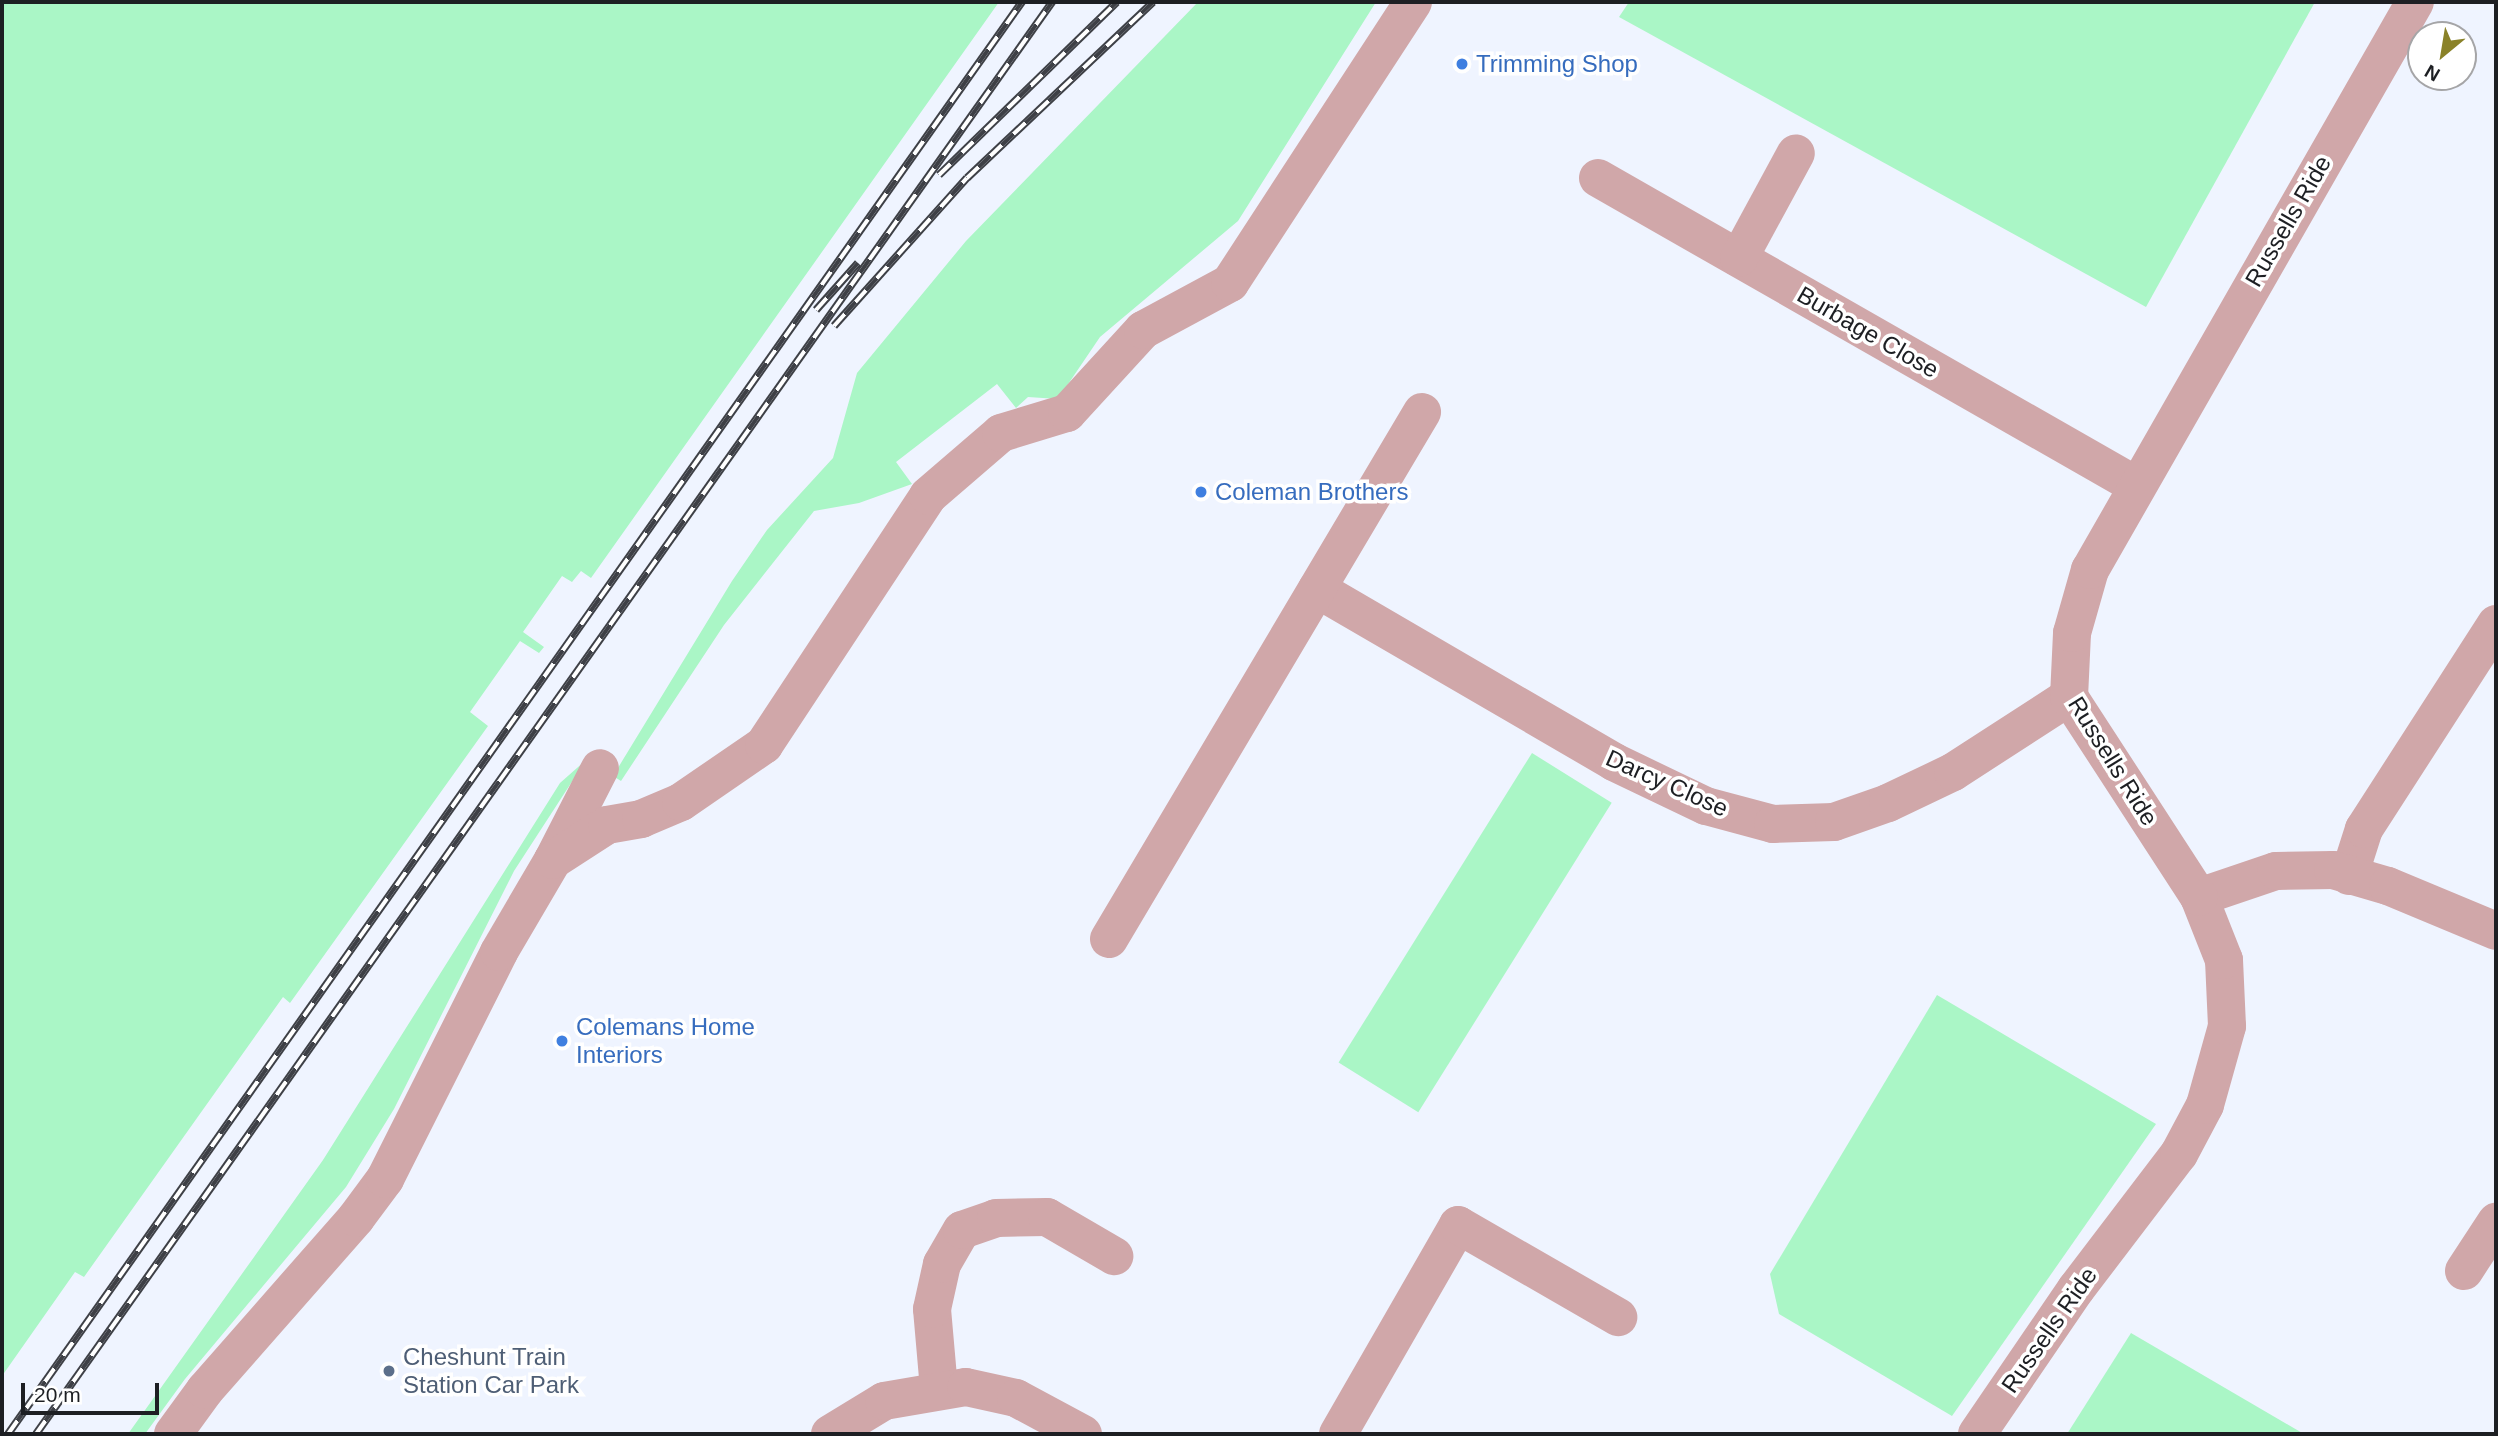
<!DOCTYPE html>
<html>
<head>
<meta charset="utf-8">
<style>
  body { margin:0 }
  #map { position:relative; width:2498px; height:1436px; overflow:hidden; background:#eff4ff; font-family:Helvetica,sans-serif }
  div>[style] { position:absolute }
  .green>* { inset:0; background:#aaf6c6; transform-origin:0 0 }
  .minor>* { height:38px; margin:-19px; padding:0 19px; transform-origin:19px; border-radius:19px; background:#d0a7a9 }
  .rail>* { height:8px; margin-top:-4px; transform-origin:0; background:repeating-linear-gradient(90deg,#fff 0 16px,#3e4046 0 32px); box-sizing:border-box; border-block:2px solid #3e4046 }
  .dots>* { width:19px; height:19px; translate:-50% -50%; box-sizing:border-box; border:4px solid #fff; border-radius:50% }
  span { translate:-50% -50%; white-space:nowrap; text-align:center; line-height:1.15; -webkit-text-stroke:7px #fff; paint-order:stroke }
  .shop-label { font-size:24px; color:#366cbe }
  .left { translate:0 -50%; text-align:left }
  .street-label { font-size:24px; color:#1d1f23 }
  .service-label { font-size:24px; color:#4e5e75 }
  .frame { position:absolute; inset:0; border:4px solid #1d1f23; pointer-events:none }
  .north { position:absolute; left:2407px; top:21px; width:70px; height:70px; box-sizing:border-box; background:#fff; border:2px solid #a5a5a7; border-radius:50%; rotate:210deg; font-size:19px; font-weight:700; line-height:28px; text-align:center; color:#1d1f23 }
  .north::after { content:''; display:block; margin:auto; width:24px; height:32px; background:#8a8229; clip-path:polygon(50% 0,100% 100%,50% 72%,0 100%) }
  .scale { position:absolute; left:21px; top:1383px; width:138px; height:32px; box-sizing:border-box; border:4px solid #1d1f23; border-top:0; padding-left:9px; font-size:21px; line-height:24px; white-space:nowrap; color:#1d1f23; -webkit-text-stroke:5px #fff; paint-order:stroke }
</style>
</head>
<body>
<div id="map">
  <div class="green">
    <div style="clip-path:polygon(2px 2px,999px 2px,591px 578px,581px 571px,572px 582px,562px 576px,523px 632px,544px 647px,539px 653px,520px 641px,470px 712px,488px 726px,290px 1003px,283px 997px,84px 1277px,75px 1272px,2px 1376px)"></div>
    <div style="clip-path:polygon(1198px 2px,1376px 2px,1238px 221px,1100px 337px,1058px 399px,1028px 397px,1016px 408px,997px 384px,896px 462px,912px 484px,859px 503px,814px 511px,724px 625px,621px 781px,613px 776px,732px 581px,767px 530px,833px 458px,857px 373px,966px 241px)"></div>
    <div style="clip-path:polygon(1629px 2px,2315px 2px,2146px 307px,1619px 17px)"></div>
    <div style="left:1532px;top:753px;width:94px;height:365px;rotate:32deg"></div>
    <div style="clip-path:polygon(586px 760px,514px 871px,394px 1109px,346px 1187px,185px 1379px,145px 1434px,128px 1434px,323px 1160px,560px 783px)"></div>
    <div style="clip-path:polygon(1937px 995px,2156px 1124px,1952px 1416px,1779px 1314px,1770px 1274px)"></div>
    <div style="clip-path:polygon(2131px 1333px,2304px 1434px,2067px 1434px)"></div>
  </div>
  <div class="minor">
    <div style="left:1598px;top:178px;width:621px;rotate:29.74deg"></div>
    <div style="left:1739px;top:258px;width:119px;rotate:-61.5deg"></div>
    <div style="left:1317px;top:589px;width:344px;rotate:30.2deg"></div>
    <div style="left:1614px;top:762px;width:102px;rotate:25.6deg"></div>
    <div style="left:1706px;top:806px;width:69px;rotate:15deg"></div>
    <div style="left:1773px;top:824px;width:61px;rotate:-1.9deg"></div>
    <div style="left:1834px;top:822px;width:57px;rotate:-19.4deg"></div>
    <div style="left:1888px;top:803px;width:72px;rotate:-25.5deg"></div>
    <div style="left:1953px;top:772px;width:138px;rotate:-32.9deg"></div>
    <div style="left:553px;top:860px;width:103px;rotate:-62.9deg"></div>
    <div style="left:2349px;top:876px;width:49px;rotate:-72.3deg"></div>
    <div style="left:2364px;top:829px;width:244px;rotate:-57.2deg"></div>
    <div style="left:2199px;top:897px;width:81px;rotate:-18.7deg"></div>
    <div style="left:2276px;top:871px;width:57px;rotate:-1deg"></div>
    <div style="left:2333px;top:870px;width:57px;rotate:16.2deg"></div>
    <div style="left:2388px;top:886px;width:117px;rotate:22.6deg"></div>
    <div style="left:1109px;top:939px;width:613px;rotate:-59.29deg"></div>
    <div style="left:2464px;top:1271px;width:59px;rotate:-56.9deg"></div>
    <div style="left:939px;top:1389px;width:80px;rotate:-95deg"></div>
    <div style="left:932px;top:1309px;width:46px;rotate:-77.5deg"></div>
    <div style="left:942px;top:1264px;width:39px;rotate:-60deg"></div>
    <div style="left:962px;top:1230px;width:36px;rotate:-19deg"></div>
    <div style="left:996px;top:1218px;width:51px;rotate:-1.1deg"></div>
    <div style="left:1047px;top:1217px;width:78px;rotate:30.2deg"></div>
    <div style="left:173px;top:1434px;width:54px;rotate:-54deg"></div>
    <div style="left:205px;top:1390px;width:229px;rotate:-48.7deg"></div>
    <div style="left:356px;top:1218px;width:49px;rotate:-53.4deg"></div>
    <div style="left:385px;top:1179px;width:254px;rotate:-63.3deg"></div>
    <div style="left:499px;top:952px;width:107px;rotate:-59.6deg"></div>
    <div style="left:553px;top:860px;width:64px;rotate:-32.9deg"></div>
    <div style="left:607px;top:825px;width:35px;rotate:-10deg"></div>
    <div style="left:641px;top:819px;width:43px;rotate:-23deg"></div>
    <div style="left:681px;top:802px;width:101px;rotate:-34.5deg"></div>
    <div style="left:764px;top:745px;width:298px;rotate:-56.6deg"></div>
    <div style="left:928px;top:496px;width:96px;rotate:-40.8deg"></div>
    <div style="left:1001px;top:433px;width:69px;rotate:-16.9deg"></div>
    <div style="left:1067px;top:413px;width:113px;rotate:-47.5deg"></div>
    <div style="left:1143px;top:330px;width:99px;rotate:-28.4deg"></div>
    <div style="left:1230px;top:283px;width:335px;rotate:-56.9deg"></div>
    <div style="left:830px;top:1434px;width:63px;rotate:-31.4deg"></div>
    <div style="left:884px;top:1401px;width:83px;rotate:-9.7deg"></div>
    <div style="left:966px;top:1387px;width:51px;rotate:12.4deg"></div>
    <div style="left:1016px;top:1398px;width:76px;rotate:28.2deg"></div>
    <div style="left:1338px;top:1434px;width:241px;rotate:-60.1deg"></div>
    <div style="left:1458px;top:1225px;width:185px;rotate:29.9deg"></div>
    <div style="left:1977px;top:1434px;width:176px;rotate:-55.7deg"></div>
    <div style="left:2076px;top:1289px;width:170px;rotate:-52.7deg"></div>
    <div style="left:2179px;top:1154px;width:55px;rotate:-62deg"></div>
    <div style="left:2205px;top:1105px;width:82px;rotate:-74.4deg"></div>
    <div style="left:2227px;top:1026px;width:66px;rotate:-92.6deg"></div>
    <div style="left:2224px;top:960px;width:68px;rotate:-111.6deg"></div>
    <div style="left:2199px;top:897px;width:239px;rotate:-123deg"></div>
    <div style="left:2069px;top:697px;width:64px;rotate:-87.3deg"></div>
    <div style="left:2072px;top:633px;width:66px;rotate:-74.1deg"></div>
    <div style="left:2090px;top:570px;width:654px;rotate:-60.22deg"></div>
  </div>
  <div class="rail">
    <div style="left:939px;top:175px;width:248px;rotate:-44.2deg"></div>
    <div style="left:816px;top:310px;width:63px;rotate:-48.2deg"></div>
    <div style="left:834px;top:326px;width:199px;rotate:-48.1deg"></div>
    <div style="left:967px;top:178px;width:256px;rotate:-43.4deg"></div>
    <div style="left:8px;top:1434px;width:1755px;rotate:-54.7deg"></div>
    <div style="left:36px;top:1434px;width:1756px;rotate:-54.64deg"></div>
  </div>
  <div class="dots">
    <div style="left:1462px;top:64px;background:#3f7fe0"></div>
    <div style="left:1201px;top:492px;background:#3f7fe0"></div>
    <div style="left:562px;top:1041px;background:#3f7fe0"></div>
    <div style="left:389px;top:1371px;background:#5c6f8a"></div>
  </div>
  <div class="shop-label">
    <span class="left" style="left:1476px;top:64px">Trimming Shop</span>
    <span class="left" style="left:1215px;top:492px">Coleman Brothers</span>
    <span class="left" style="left:576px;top:1041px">Colemans Home<br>Interiors</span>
  </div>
  <div class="street-label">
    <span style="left:2288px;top:221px;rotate:-60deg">Russells Ride</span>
    <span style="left:1868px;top:332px;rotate:30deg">Burbage Close</span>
    <span style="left:2113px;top:761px;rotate:58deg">Russells Ride</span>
    <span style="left:1667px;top:783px;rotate:24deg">Darcy Close</span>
    <span style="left:2049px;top:1330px;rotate:-55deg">Russells Ride</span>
  </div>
  <div class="service-label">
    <span class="left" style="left:403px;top:1371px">Cheshunt Train<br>Station Car Park</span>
  </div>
  <div class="frame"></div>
  <div class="north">N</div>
  <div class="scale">20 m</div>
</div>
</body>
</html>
